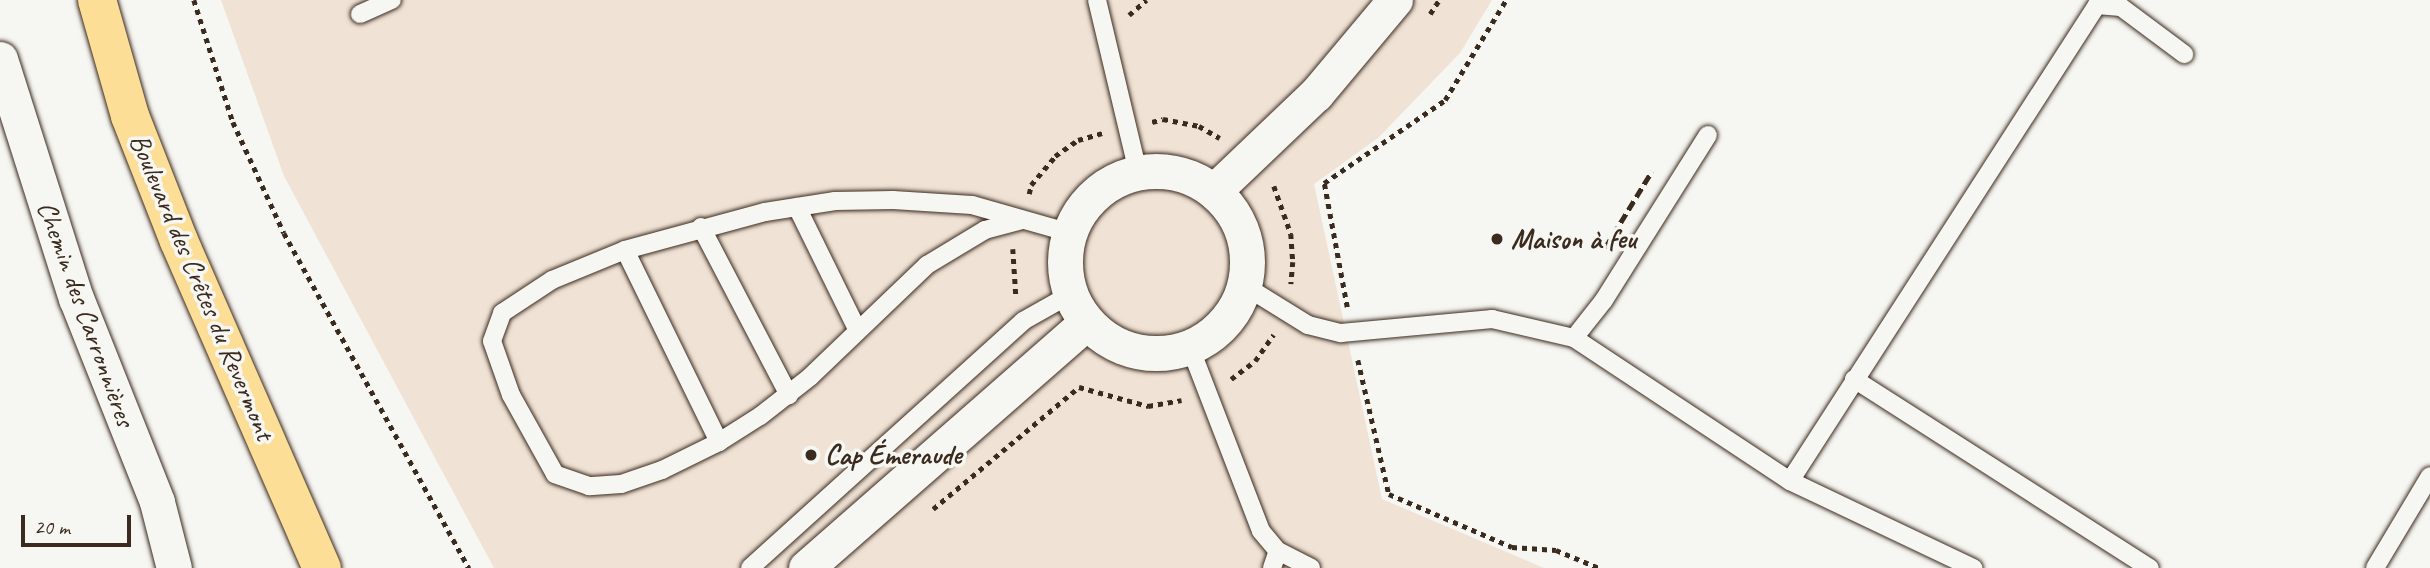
<!DOCTYPE html>
<html>
<head>
<meta charset="utf-8">
<style>
  body { margin:0 }
  #map { position:relative; width:2430px; height:568px; overflow:hidden; background:#f6f6f2; font-family:Caveat,sans-serif }
  div>[style] { position:absolute }
  .built>* { inset:0; background:#f0e3d5 }
  .path>* { height:4.5px; margin-top:-2.25px; transform-origin:0; background:repeating-linear-gradient(90deg,#3b2a1e 0 5px,transparent 0 10px) }
  .roads { filter:drop-shadow(0 0 2px #3b2a1e) drop-shadow(0 0 2px #3b2a1e) }
  .service>* { height:18px; margin:-9px; padding:0 9px; transform-origin:9px; border-radius:9px; background:#f6f6f2 }
  .minor>* { height:35px; margin:-17.5px; padding:0 17.5px; transform-origin:17.5px; border-radius:17.5px; background:#f6f6f2 }
  .minor>.ring { margin:-17.5px; padding:0; box-sizing:content-box; background:none; border:35px solid #f6f6f2; border-radius:50% }
  .primary>* { height:38px; margin:-19px; padding:0 19px; transform-origin:19px; border-radius:19px; background:#fcde96 }
  .rail>* { height:5px; margin-top:-2.5px; transform-origin:0; background:repeating-linear-gradient(90deg,#3b2a1e 0 10px,transparent 0 15px) }
  .dots>* { width:19px; height:19px; translate:-50% -50%; box-sizing:border-box; border:4px solid #f6f6f2; border-radius:50% }
  span { translate:-50% -50%; white-space:nowrap; text-align:center; line-height:1.15; -webkit-text-stroke:7px #f6f6f2; paint-order:stroke }
  .poi-label { font-size:28px; color:#3b2a1e; font-weight:700 }
  .left { translate:0 -50%; text-align:left }
  .street-label { font-size:28px; color:#3b2a1e }
  .scale { position:absolute; left:21px; top:515px; width:110px; height:32px; box-sizing:border-box; border:4px solid #3b2a1e; border-top:0; padding-left:9px; font-size:21px; line-height:24px; white-space:nowrap; color:#3b2a1e; -webkit-text-stroke:5px #f6f6f2; paint-order:stroke }
</style>
</head>
<body>
<div id="map">
  <div class="built">
    <div style="clip-path:polygon(221px 0,1492px 0,1460px 53px,1378px 138px,1314px 184px,1382px 499px,1544px 568px,494px 568px,284px 176px)"></div>
  </div>
  <div class="path">
    <div style="left:194px;top:0;width:128px;rotate:72.3deg"></div>
    <div style="left:233px;top:122px;width:122px;rotate:65.3deg"></div>
    <div style="left:284px;top:233px;width:383px;rotate:61.1deg"></div>
    <div style="left:1430px;top:14px;width:17px;rotate:-57deg"></div>
    <div style="left:1129px;top:15px;width:23px;rotate:-41deg"></div>
    <div style="left:1152px;top:122px;width:11px;rotate:-15deg"></div>
    <div style="left:1163px;top:119px;width:37px;rotate:11deg"></div>
    <div style="left:1199px;top:126px;width:24px;rotate:30deg"></div>
    <div style="left:1274px;top:186px;width:51px;rotate:70.5deg"></div>
    <div style="left:1291px;top:234px;width:28px;rotate:86deg"></div>
    <div style="left:1293px;top:262px;width:22px;rotate:95deg"></div>
    <div style="left:1029px;top:194px;width:9px;rotate:-77deg"></div>
    <div style="left:1031px;top:185px;width:38px;rotate:-50deg"></div>
    <div style="left:1055px;top:156px;width:28px;rotate:-35deg"></div>
    <div style="left:1078px;top:140px;width:25px;rotate:-16deg"></div>
    <div style="left:1013px;top:249px;width:47px;rotate:86.3deg"></div>
    <div style="left:1347px;top:307px;width:126px;rotate:-100.5deg"></div>
    <div style="left:1324px;top:183px;width:147px;rotate:-34.4deg"></div>
    <div style="left:1445px;top:100px;width:117px;rotate:-58.6deg"></div>
    <div style="left:1358px;top:360px;width:138px;rotate:77deg"></div>
    <div style="left:1389px;top:494px;width:134px;rotate:23.3deg"></div>
    <div style="left:1512px;top:547px;width:44px;rotate:3.9deg"></div>
    <div style="left:1556px;top:550px;width:47px;rotate:22.7deg"></div>
    <div style="left:1231px;top:379px;width:30px;rotate:-37deg"></div>
    <div style="left:1255px;top:361px;width:32px;rotate:-55deg"></div>
    <div style="left:933px;top:509px;width:190px;rotate:-39.9deg"></div>
    <div style="left:1079px;top:387px;width:72px;rotate:15.4deg"></div>
    <div style="left:1148px;top:406px;width:34px;rotate:-10deg"></div>
  </div>
  <div class="roads">
    <div class="service">
      <div style="left:1097px;top:0;width:177px;rotate:76.6deg"></div>
      <div style="left:360px;top:14px;width:35px;rotate:-24deg"></div>
      <div style="left:797px;top:207px;width:136px;rotate:63.8deg"></div>
      <div style="left:1022px;top:220px;width:38px;rotate:165deg"></div>
      <div style="left:985px;top:230px;width:68px;rotate:148.9deg"></div>
      <div style="left:927px;top:265px;width:162px;rotate:136.3deg"></div>
      <div style="left:810px;top:377px;width:63px;rotate:142deg"></div>
      <div style="left:760px;top:416px;width:49px;rotate:147.6deg"></div>
      <div style="left:719px;top:442px;width:64px;rotate:153.8deg"></div>
      <div style="left:662px;top:470px;width:43px;rotate:161.1deg"></div>
      <div style="left:621px;top:484px;width:32px;rotate:176deg"></div>
      <div style="left:589px;top:486px;width:36px;rotate:-161deg"></div>
      <div style="left:555px;top:474px;width:90px;rotate:-119.1deg"></div>
      <div style="left:511px;top:395px;width:57px;rotate:-109.4deg"></div>
      <div style="left:492px;top:341px;width:30px;rotate:-70deg"></div>
      <div style="left:502px;top:313px;width:60px;rotate:-33.4deg"></div>
      <div style="left:552px;top:280px;width:79px;rotate:-22.3deg"></div>
      <div style="left:625px;top:250px;width:145px;rotate:-15.2deg"></div>
      <div style="left:765px;top:212px;width:71px;rotate:-8.9deg"></div>
      <div style="left:835px;top:201px;width:58px;rotate:-1deg"></div>
      <div style="left:893px;top:200px;width:79px;rotate:3.6deg"></div>
      <div style="left:972px;top:205px;width:102px;rotate:15.9deg"></div>
      <div style="left:701px;top:227px;width:190px;rotate:62.4deg"></div>
      <div style="left:625px;top:250px;width:214px;rotate:63.9deg"></div>
      <div style="left:1245px;top:286px;width:74px;rotate:31.8deg"></div>
      <div style="left:1308px;top:325px;width:34px;rotate:14deg"></div>
      <div style="left:1341px;top:333px;width:152px;rotate:-5.3deg"></div>
      <div style="left:1492px;top:319px;width:84px;rotate:13deg"></div>
      <div style="left:1574px;top:338px;width:259px;rotate:33.5deg"></div>
      <div style="left:1790px;top:481px;width:203px;rotate:25.4deg"></div>
      <div style="left:1574px;top:338px;width:48px;rotate:-51.7deg"></div>
      <div style="left:1604px;top:300px;width:195px;rotate:-57.8deg"></div>
      <div style="left:1190px;top:347px;width:197px;rotate:68.9deg"></div>
      <div style="left:1261px;top:531px;width:26px;rotate:50deg"></div>
      <div style="left:1278px;top:551px;width:37px;rotate:27deg"></div>
      <div style="left:1854px;top:379px;width:351px;rotate:32.6deg"></div>
      <div style="left:1790px;top:481px;width:566px;rotate:-57.18deg"></div>
      <div style="left:2097px;top:5px;width:24px;rotate:5deg"></div>
      <div style="left:2121px;top:7px;width:79px;rotate:36.7deg"></div>
      <div style="left:750px;top:568px;width:368px;rotate:-42.1deg"></div>
      <div style="left:1023px;top:321px;width:55px;rotate:-29.4deg"></div>
      <div style="left:1272px;top:568px;width:18px;rotate:-71deg"></div>
      <div style="left:2375px;top:568px;width:107px;rotate:-59.1deg"></div>
    </div>
    <div class="minor">
      <div style="left:0;top:59px;width:251px;rotate:72.4deg"></div>
      <div style="left:76px;top:298px;width:219px;rotate:68.3deg"></div>
      <div style="left:157px;top:502px;width:68px;rotate:75.6deg"></div>
      <div class="ring" style="left:1065px;top:171px;width:147px;height:147px"></div>
      <div style="left:1214px;top:191px;width:141px;rotate:-43.6deg"></div>
      <div style="left:1316px;top:94px;width:123px;rotate:-50deg"></div>
      <div style="left:806px;top:568px;width:373px;rotate:-41.2deg"></div>
    </div>
    <div class="primary">
      <div style="left:97px;top:0;width:121px;rotate:74.1deg"></div>
      <div style="left:130px;top:116px;width:134px;rotate:68.6deg"></div>
      <div style="left:179px;top:241px;width:357px;rotate:66.4deg"></div>
    </div>
  </div>
  <div class="rail">
    <div style="left:1605px;top:248px;width:90px;rotate:-58.6deg"></div>
  </div>
  <div class="dots">
    <div style="left:1497px;top:239px;background:#3b2a1e"></div>
    <div style="left:811px;top:455px;background:#3b2a1e"></div>
  </div>
  <div class="poi-label">
    <span class="left" style="left:1511px;top:239px">Maison à feu</span>
    <span class="left" style="left:825px;top:455px">Cap Émeraude</span>
  </div>
  <div class="street-label">
    <span style="left:202px;top:287px;rotate:67deg">Boulevard des Crêtes du Revermont</span>
    <span style="left:86px;top:314px;rotate:70deg">Chemin des Carronnières</span>
  </div>
  <div class="scale">20 m</div>
</div>
</body>
</html>
